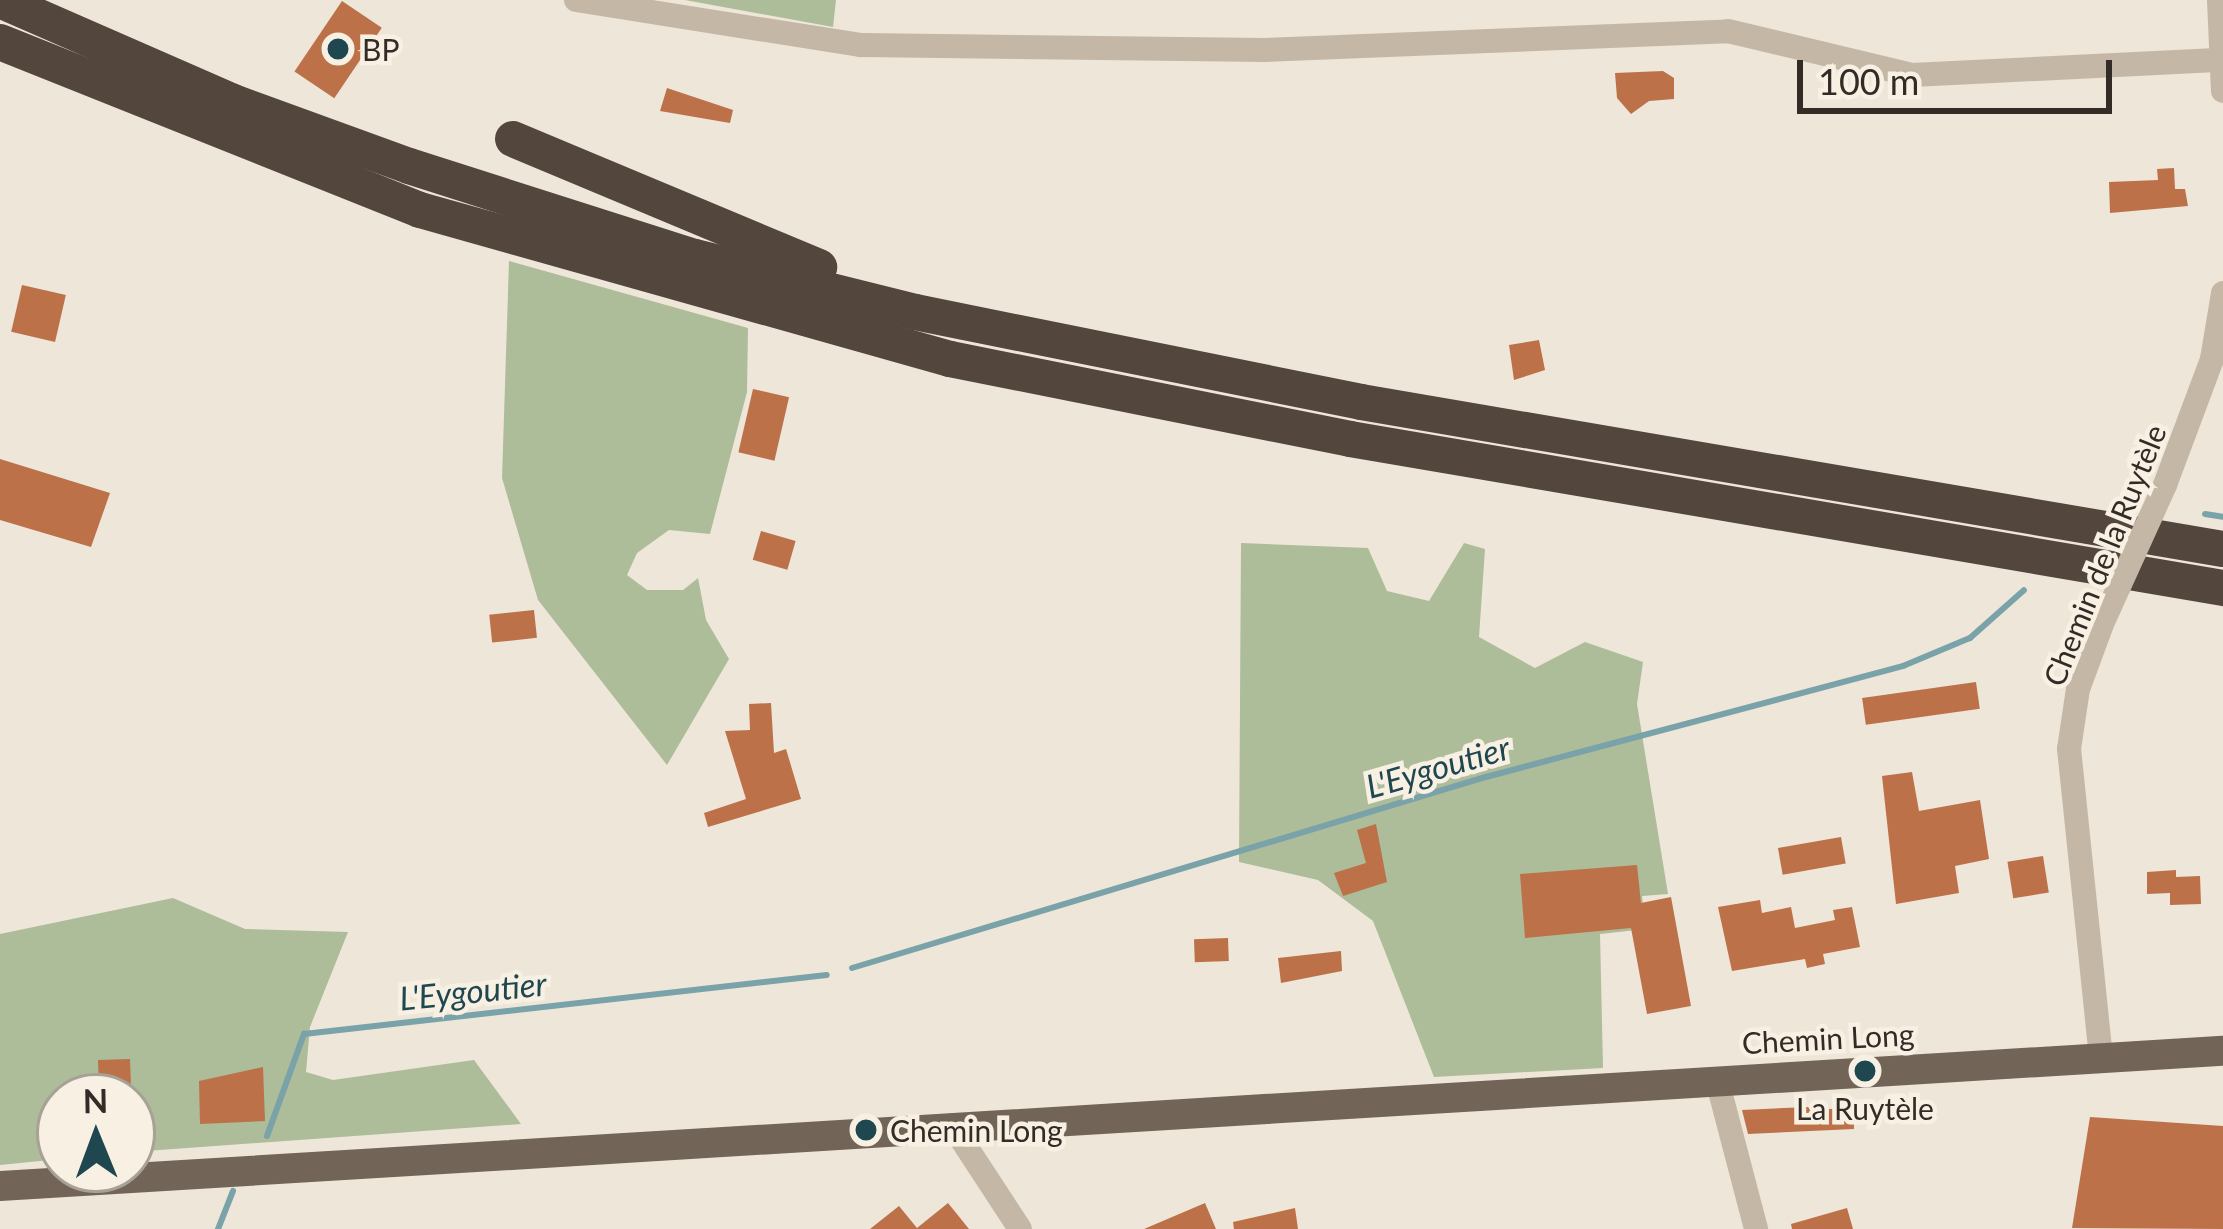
<!DOCTYPE html>
<html>
<head>
<meta charset="utf-8">
<style>
  body { margin:0 }
  #map { position:relative; width:2223px; height:1229px; overflow:hidden; background:#eee6d8; font-family:Lato,sans-serif }
  div>[style] { position:absolute }
  .green>* { inset:0; background:#adbc99 }
  .stream>* { height:6px; margin:-3px; padding:0 3px; transform-origin:3px; border-radius:3px; background:#79a2a9 }
  .building>* { inset:0; background:#bc7148; transform-origin:0 0 }
  .minor>* { height:24px; margin:-12px; padding:0 12px; transform-origin:12px; border-radius:12px; background:#c5b7a5 }
  .major>* { height:30px; margin:-15px; padding:0 15px; transform-origin:15px; border-radius:15px; background:#736458 }
  .highway>* { height:36px; margin:-18px; padding:0 18px; transform-origin:18px; border-radius:18px; background:#52463d }
  .minor-bridge>* { height:24px; margin:-12px; padding:0 12px; transform-origin:12px; border-radius:12px; background:#c5b7a5 }
  .dots>* { width:33px; height:33px; translate:-50% -50%; box-sizing:border-box; border:6px solid #f7f0e3; border-radius:50% }
  span { translate:-50% -50%; white-space:nowrap; text-align:center; line-height:1.15; -webkit-text-stroke:9px #f7f0e3; paint-order:stroke }
  .poi-label { font-size:30px; color:#322b26 }
  .left { translate:0 -50%; text-align:left }
  .street-label { font-size:30px; color:#322b26 }
  .water-label { font-size:33px; color:#1f474f; font-style:italic }
  .north { position:absolute; left:36px; top:1073px; width:120px; height:120px; box-sizing:border-box; background:#f7f0e3; border:3px solid #a8a197; border-radius:50%; rotate:359deg; font-size:33px; font-weight:700; line-height:48px; text-align:center; color:#322b26 }
  .north::after { content:''; display:block; margin:auto; width:42px; height:54px; background:#1f474f; clip-path:polygon(50% 0,100% 100%,50% 72%,0 100%) }
  .scale { position:absolute; left:1797px; top:60px; width:315px; height:54px; box-sizing:border-box; border:6px solid #322b26; border-top:0; padding-left:15px; font-size:36px; line-height:42px; white-space:nowrap; color:#322b26; -webkit-text-stroke:9px #f7f0e3; paint-order:stroke }
</style>
</head>
<body>
<div id="map">
  <div class="green">
    <div style="clip-path:polygon(685px 0,836px 0,833px 27px)"></div>
    <div style="clip-path:polygon(509px 261px,748px 328px,747px 392px,710px 534px,669px 530px,637px 553px,627px 575px,647px 590px,683px 590px,698px 578px,706px 620px,729px 659px,667px 765px,538px 600px,502px 478px)"></div>
    <div style="clip-path:polygon(1241px 543px,1368px 548px,1387px 591px,1429px 601px,1464px 543px,1485px 549px,1479px 637px,1535px 668px,1585px 642px,1643px 662px,1637px 704px,1668px 894px,1642px 896px,1646px 929px,1600px 934px,1603px 1068px,1434px 1077px,1373px 921px,1318px 880px,1239px 862px)"></div>
    <div style="clip-path:polygon(173px 898px,245px 929px,348px 932px,310px 1027px,306px 1072px,333px 1080px,474px 1060px,521px 1124px,132px 1152px,132px 1097px,60px 1097px,60px 1159px,0 1165px,0 934px)"></div>
  </div>
  <div class="stream">
    <div style="left:2205px;top:514px;width:18px;rotate:9deg"></div>
    <div style="left:852px;top:968px;width:662px;rotate:-16.77deg"></div>
    <div style="left:1486px;top:777px;width:432px;rotate:-14.9deg"></div>
    <div style="left:1903px;top:666px;width:73px;rotate:-22.7deg"></div>
    <div style="left:1970px;top:638px;width:72px;rotate:-41.6deg"></div>
    <div style="left:267px;top:1136px;width:109px;rotate:-70.1deg"></div>
    <div style="left:304px;top:1034px;width:526px;rotate:-6.44deg"></div>
    <div style="left:218px;top:1229px;width:41px;rotate:-68.5deg"></div>
  </div>
  <div class="building">
    <div style="left:342px;top:1px;width:48px;height:85px;rotate:34deg"></div>
    <div style="clip-path:polygon(1663px 71px,1674px 78px,1674px 99px,1649px 101px,1631px 114px,1617px 98px,1615px 73px)"></div>
    <div style="clip-path:polygon(667px 88px,733px 110px,730px 123px,660px 111px)"></div>
    <div style="clip-path:polygon(2174px 168px,2175px 189px,2185px 189px,2188px 206px,2110px 213px,2109px 182px,2158px 180px,2157px 169px)"></div>
    <div style="left:22px;top:285px;width:45px;height:48px;rotate:13deg"></div>
    <div style="clip-path:polygon(1539px 340px,1545px 370px,1514px 380px,1509px 345px)"></div>
    <div style="left:753px;top:389px;width:37px;height:65px;rotate:13deg"></div>
    <div style="clip-path:polygon(0 459px,110px 493px,91px 547px,0 520px)"></div>
    <div style="left:761px;top:531px;width:36px;height:30px;rotate:16deg"></div>
    <div style="left:534px;top:610px;width:28px;height:45px;rotate:84deg"></div>
    <div style="left:1976px;top:682px;width:27px;height:115px;rotate:82deg"></div>
    <div style="clip-path:polygon(771px 703px,774px 753px,786px 749px,801px 799px,708px 827px,704px 813px,746px 799px,725px 731px,750px 730px,749px 704px)"></div>
    <div style="clip-path:polygon(1912px 772px,1919px 811px,1980px 800px,1989px 859px,1955px 866px,1959px 893px,1896px 904px,1882px 776px)"></div>
    <div style="clip-path:polygon(1376px 824px,1387px 882px,1343px 896px,1334px 873px,1366px 863px,1357px 830px)"></div>
    <div style="left:1841px;top:837px;width:27px;height:64px;rotate:80deg"></div>
    <div style="left:2043px;top:856px;width:37px;height:36px;rotate:81deg"></div>
    <div style="clip-path:polygon(1637px 865px,1641px 903px,1671px 897px,1691px 1006px,1647px 1014px,1631px 928px,1525px 938px,1520px 874px)"></div>
    <div style="clip-path:polygon(2176px 870px,2176px 877px,2200px 876px,2201px 904px,2170px 905px,2170px 893px,2147px 894px,2147px 872px)"></div>
    <div style="clip-path:polygon(1760px 900px,1762px 913px,1791px 907px,1795px 928px,1835px 920px,1833px 910px,1852px 907px,1860px 947px,1823px 954px,1825px 964px,1807px 968px,1805px 959px,1732px 971px,1718px 907px)"></div>
    <div style="left:1228px;top:938px;width:23px;height:34px;rotate:88deg"></div>
    <div style="clip-path:polygon(1341px 951px,1342px 971px,1281px 983px,1278px 958px)"></div>
    <div style="left:130px;top:1059px;width:32px;height:32px;rotate:88deg"></div>
    <div style="clip-path:polygon(263px 1067px,265px 1121px,200px 1124px,199px 1081px)"></div>
    <div style="clip-path:polygon(1808px 1107px,1854px 1111px,1854px 1129px,1748px 1134px,1742px 1110px)"></div>
    <div style="clip-path:polygon(2090px 1117px,2223px 1126px,2223px 1229px,2072px 1228px)"></div>
    <div style="clip-path:polygon(948px 1203px,969px 1229px,870px 1229px,899px 1206px,917px 1228px)"></div>
    <div style="clip-path:polygon(1205px 1203px,1216px 1229px,1144px 1229px)"></div>
    <div style="clip-path:polygon(1295px 1208px,1298px 1229px,1234px 1229px,1233px 1222px)"></div>
    <div style="clip-path:polygon(1847px 1208px,1853px 1229px,1792px 1229px,1791px 1224px)"></div>
  </div>
  <div class="minor">
    <div style="left:576px;top:0;width:289px;rotate:9deg"></div>
    <div style="left:861px;top:45px;width:403px;rotate:0.7deg"></div>
    <div style="left:1264px;top:50px;width:464px;rotate:-2.3deg"></div>
    <div style="left:1728px;top:31px;width:189px;rotate:13.4deg"></div>
    <div style="left:1912px;top:75px;width:310px;rotate:-2.8deg"></div>
    <div style="left:2219px;top:0;width:91px;rotate:87.5deg"></div>
    <div style="left:2165px;top:485px;width:134px;rotate:-69.5deg"></div>
    <div style="left:2212px;top:359px;width:67px;rotate:-80.5deg"></div>
    <div style="left:2101px;top:1058px;width:311px;rotate:-95.9deg"></div>
    <div style="left:2069px;top:749px;width:61px;rotate:-81.5deg"></div>
    <div style="left:2078px;top:689px;width:69px;rotate:-69.7deg"></div>
    <div style="left:1717px;top:1080px;width:154px;rotate:75.3deg"></div>
    <div style="left:952px;top:1125px;width:124px;rotate:56.8deg"></div>
  </div>
  <div class="major">
    <div style="left:0;top:1186px;width:2227px;rotate:-3.48deg"></div>
  </div>
  <div class="highway">
    <div style="left:0;top:0;width:254px;rotate:23.6deg"></div>
    <div style="left:233px;top:102px;width:187px;rotate:20deg"></div>
    <div style="left:409px;top:166px;width:300px;rotate:17.7deg"></div>
    <div style="left:695px;top:257px;width:227px;rotate:14deg"></div>
    <div style="left:915px;top:312px;width:455px;rotate:11.4deg"></div>
    <div style="left:1361px;top:402px;width:874px;rotate:9.68deg"></div>
    <div style="left:0;top:42px;width:452px;rotate:21.8deg"></div>
    <div style="left:420px;top:210px;width:551px;rotate:15.7deg"></div>
    <div style="left:950px;top:359px;width:408px;rotate:11.3deg"></div>
    <div style="left:1350px;top:439px;width:886px;rotate:9.69deg"></div>
    <div style="left:513px;top:139px;width:332px;rotate:22.7deg"></div>
  </div>
  <div class="minor-bridge">
    <div style="left:2102px;top:624px;width:153px;rotate:-65.6deg"></div>
  </div>
  <div class="dots">
    <div style="left:338px;top:49px;background:#1f474f"></div>
    <div style="left:1865px;top:1071px;background:#1f474f"></div>
    <div style="left:866px;top:1130px;background:#1f474f"></div>
  </div>
  <div class="poi-label">
    <span class="left" style="left:362px;top:49px">BP</span>
    <span style="left:1865px;top:1108px">La Ruytèle</span>
    <span class="left" style="left:890px;top:1130px">Chemin Long</span>
  </div>
  <div class="street-label">
    <span style="left:2104px;top:555px;rotate:-68deg">Chemin de la Ruytèle</span>
    <span style="left:1828px;top:1038px;rotate:-3deg">Chemin Long</span>
  </div>
  <div class="water-label">
    <span style="left:1438px;top:767px;rotate:-16deg">L'Eygoutier</span>
    <span style="left:473px;top:991px;rotate:-6deg">L'Eygoutier</span>
  </div>
  <div class="north">N</div>
  <div class="scale">100 m</div>
</div>
</body>
</html>
